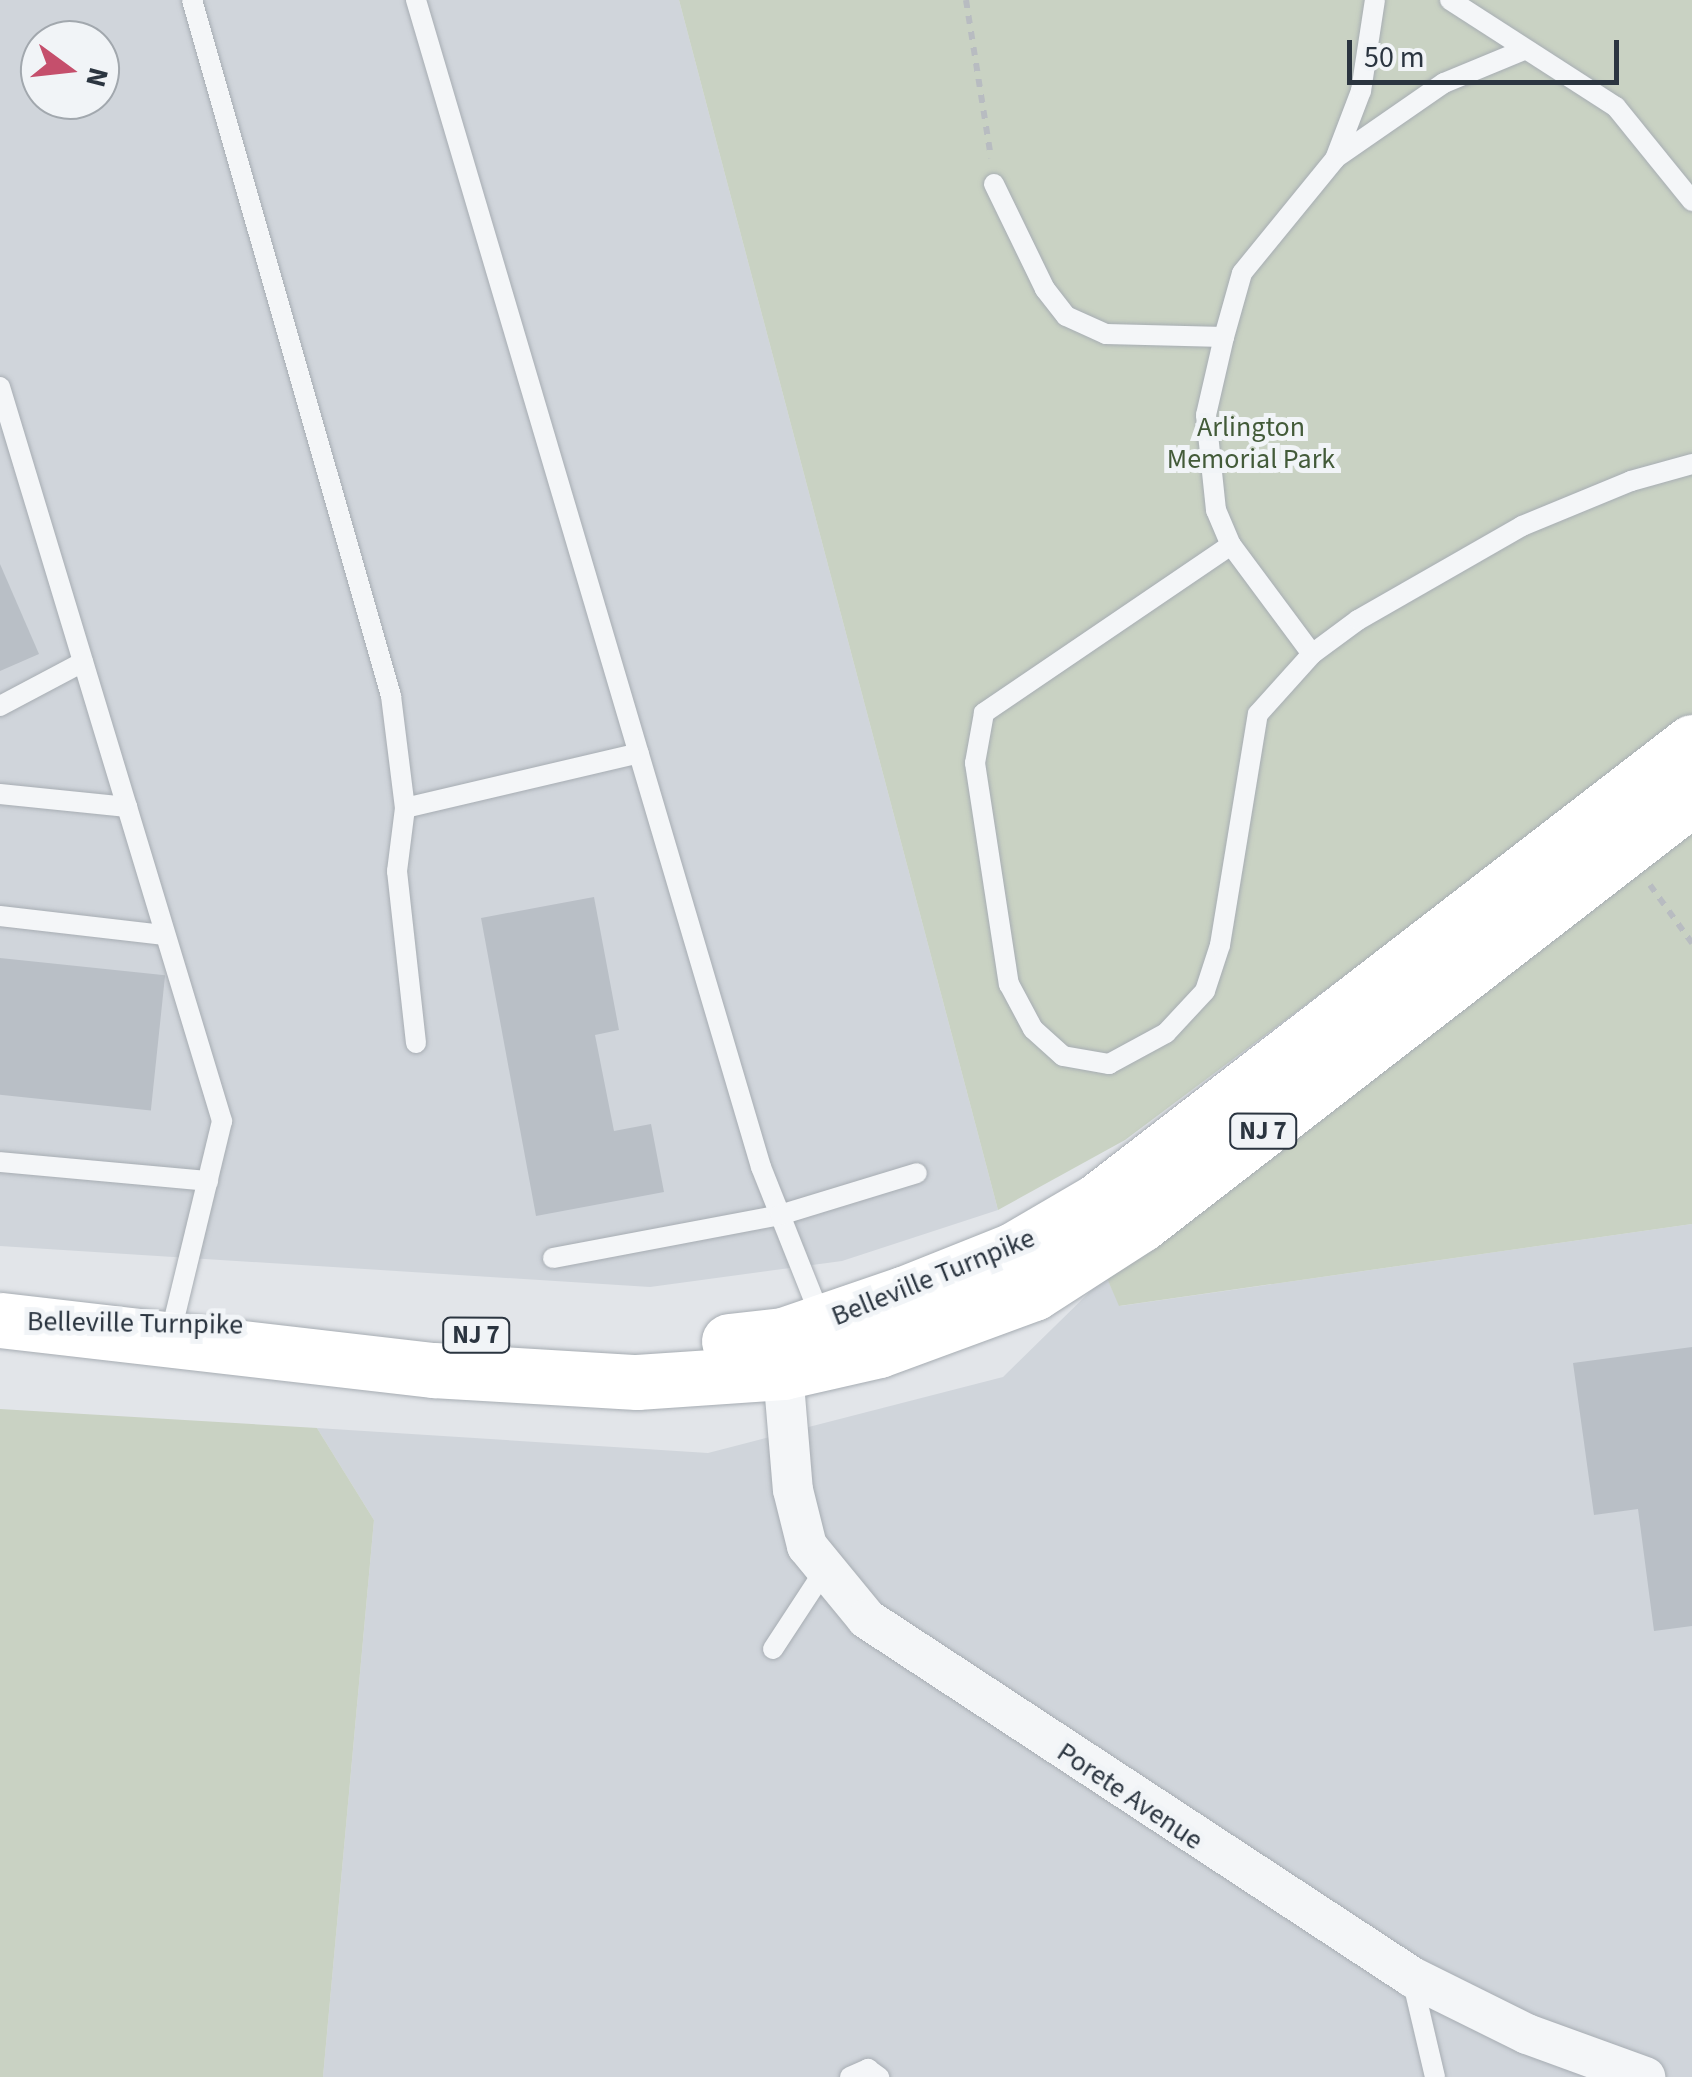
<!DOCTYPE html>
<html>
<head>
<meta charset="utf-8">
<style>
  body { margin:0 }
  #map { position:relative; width:1692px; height:2077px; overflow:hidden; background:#e2e5e9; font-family:"Source Sans 3",sans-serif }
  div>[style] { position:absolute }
  .built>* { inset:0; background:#d0d5db }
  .green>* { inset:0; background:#c9d2c3 }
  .building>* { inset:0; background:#b9bfc6; transform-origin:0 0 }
  .path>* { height:6px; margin-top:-3px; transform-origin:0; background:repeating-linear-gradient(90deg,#b8bcc1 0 8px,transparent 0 16px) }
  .roads { filter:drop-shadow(0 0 2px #a7adb3) drop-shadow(0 0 2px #a7adb3) }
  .lane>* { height:20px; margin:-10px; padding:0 10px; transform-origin:10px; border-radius:10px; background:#f4f6f8 }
  .street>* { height:40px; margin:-20px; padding:0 20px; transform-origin:20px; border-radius:20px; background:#f4f6f8 }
  .primary>* { height:55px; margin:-27.5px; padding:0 27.5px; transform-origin:27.5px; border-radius:27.5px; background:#fff }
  span { translate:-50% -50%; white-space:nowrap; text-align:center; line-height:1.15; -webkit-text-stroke:10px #f1f4f7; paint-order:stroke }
  .shield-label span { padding:2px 8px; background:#f1f4f7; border:2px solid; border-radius:8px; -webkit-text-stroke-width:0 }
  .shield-label { font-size:25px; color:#2b3540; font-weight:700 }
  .park-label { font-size:28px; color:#435b39 }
  .street-label { font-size:28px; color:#2b3540 }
  .north { position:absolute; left:20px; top:20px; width:100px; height:100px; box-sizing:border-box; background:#f1f4f7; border:2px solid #a2a8ae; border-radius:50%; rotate:105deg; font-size:28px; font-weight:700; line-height:40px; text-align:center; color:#2b3540 }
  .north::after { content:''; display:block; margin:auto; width:35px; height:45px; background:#c54f6c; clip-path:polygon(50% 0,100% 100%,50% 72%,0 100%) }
  .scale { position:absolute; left:1347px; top:40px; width:272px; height:45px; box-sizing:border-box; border:5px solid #2b3540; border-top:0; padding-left:12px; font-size:30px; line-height:35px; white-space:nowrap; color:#2b3540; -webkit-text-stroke:8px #f1f4f7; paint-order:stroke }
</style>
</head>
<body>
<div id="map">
  <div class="built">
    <div style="clip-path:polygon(evenodd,0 0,679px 0,998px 1210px,842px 1261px,650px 1287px,0 1246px,0 0,40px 40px,100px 40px,100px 100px,40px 100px,40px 40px)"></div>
    <div style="clip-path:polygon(1692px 1224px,1692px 2077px,323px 2077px,374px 1520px,317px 1428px,708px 1453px,1003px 1377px,1106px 1276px,1120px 1306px)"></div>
  </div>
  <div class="green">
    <div style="clip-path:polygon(679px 0,1692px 0,1692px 716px,1125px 1140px,998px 1210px)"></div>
    <div style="clip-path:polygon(1692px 825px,1692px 1224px,1119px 1306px,1106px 1276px)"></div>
    <div style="clip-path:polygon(0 1409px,317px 1428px,374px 1520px,323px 2077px,0 2077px)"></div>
  </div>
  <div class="building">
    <div style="clip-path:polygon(0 564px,39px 654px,0 671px)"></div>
    <div style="clip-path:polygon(594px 897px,619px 1030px,595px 1035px,614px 1131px,651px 1124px,664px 1192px,536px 1216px,481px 918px)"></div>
    <div style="left:0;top:958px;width:166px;height:136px;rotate:6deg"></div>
    <div style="clip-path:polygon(1692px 1347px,1692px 1626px,1654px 1631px,1638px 1509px,1594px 1515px,1573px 1363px)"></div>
  </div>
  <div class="path">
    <div style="left:966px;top:0;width:160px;rotate:81deg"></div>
    <div style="left:1650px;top:885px;width:72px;rotate:54.1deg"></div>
  </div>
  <div class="roads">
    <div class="lane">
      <div style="left:192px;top:0;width:724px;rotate:74.04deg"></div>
      <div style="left:391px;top:696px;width:113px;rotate:82.9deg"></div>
      <div style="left:405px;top:808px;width:64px;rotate:97.2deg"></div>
      <div style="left:397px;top:871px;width:173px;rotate:83.7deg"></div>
      <div style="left:416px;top:0;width:1217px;rotate:73.53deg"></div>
      <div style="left:761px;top:1167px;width:165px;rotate:68.3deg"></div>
      <div style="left:1450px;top:0;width:197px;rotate:32.8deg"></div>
      <div style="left:1616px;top:107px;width:121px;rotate:51deg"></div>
      <div style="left:1337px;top:157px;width:130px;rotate:-34.7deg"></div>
      <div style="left:1444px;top:83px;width:87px;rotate:-22.4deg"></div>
      <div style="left:994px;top:184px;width:117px;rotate:64.1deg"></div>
      <div style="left:1045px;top:289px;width:34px;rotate:52deg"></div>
      <div style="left:1066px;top:316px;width:44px;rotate:24.2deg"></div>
      <div style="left:1106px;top:334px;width:118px;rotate:1.5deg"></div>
      <div style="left:1224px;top:337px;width:80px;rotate:103deg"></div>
      <div style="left:1206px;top:415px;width:96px;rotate:84deg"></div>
      <div style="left:1216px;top:510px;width:38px;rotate:67deg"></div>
      <div style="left:1224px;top:337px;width:66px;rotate:-74.3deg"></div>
      <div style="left:1242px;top:273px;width:147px;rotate:-50.8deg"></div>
      <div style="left:1335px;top:159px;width:73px;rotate:-69.1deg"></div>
      <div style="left:1361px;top:91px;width:92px;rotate:-81.3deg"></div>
      <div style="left:0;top:387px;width:767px;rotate:73.17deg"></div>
      <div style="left:222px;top:1121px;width:208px;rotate:103.6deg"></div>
      <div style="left:1312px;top:654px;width:136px;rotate:-126.6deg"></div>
      <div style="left:1231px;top:545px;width:299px;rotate:145.8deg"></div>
      <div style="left:984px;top:713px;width:51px;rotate:100.2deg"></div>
      <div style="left:975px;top:763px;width:224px;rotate:81.3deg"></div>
      <div style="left:1009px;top:984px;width:51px;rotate:61.9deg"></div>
      <div style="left:1033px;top:1029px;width:40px;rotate:42deg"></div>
      <div style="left:1063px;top:1056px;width:47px;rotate:9.9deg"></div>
      <div style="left:1109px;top:1064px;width:65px;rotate:-28.5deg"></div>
      <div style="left:1166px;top:1033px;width:57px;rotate:-47.1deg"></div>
      <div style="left:1205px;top:991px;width:48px;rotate:-71.9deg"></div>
      <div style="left:1220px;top:945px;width:234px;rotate:-80.7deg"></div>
      <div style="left:1258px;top:714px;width:81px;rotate:-48deg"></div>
      <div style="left:1312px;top:654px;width:57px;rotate:-36.5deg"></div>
      <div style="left:1358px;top:620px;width:189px;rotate:-29.8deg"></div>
      <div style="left:1522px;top:526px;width:118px;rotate:-22.4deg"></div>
      <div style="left:1631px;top:481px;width:63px;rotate:-15.6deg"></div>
      <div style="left:0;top:706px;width:94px;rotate:-27.9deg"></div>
      <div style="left:0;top:794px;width:128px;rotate:5.8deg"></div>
      <div style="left:405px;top:808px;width:240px;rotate:-13.2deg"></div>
      <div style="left:0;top:916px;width:166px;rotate:6.6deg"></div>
      <div style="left:0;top:1162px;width:209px;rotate:5.2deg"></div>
      <div style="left:553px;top:1258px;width:231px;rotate:-10.7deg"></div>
      <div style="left:780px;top:1215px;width:143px;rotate:-17deg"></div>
      <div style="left:773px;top:1649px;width:93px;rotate:-56.8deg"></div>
      <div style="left:1412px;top:1979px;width:101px;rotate:76.8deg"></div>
      <div style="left:850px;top:2077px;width:20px;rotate:-24deg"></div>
      <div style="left:868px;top:2069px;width:14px;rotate:36deg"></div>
    </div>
    <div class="street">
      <div style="left:783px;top:1372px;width:118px;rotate:85.2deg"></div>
      <div style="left:793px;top:1490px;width:58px;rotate:76deg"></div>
      <div style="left:807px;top:1546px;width:94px;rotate:50.6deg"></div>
      <div style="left:867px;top:1619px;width:652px;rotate:33.3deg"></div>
      <div style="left:1412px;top:1977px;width:128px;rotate:26.4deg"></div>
      <div style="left:1527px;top:2034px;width:126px;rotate:20deg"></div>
    </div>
    <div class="primary">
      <div style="left:0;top:1320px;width:436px;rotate:6.6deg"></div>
      <div style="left:433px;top:1370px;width:204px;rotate:3.4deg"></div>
      <div style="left:637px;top:1382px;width:146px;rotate:-3.9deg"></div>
      <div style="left:783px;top:1372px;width:98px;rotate:-12.9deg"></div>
      <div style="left:879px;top:1350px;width:165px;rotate:-20.2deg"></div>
      <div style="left:1034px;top:1293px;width:127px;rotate:-32.8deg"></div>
      <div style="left:1141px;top:1224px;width:696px;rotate:-37.71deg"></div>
      <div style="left:729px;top:1341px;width:54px;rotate:-6.3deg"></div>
      <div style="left:783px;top:1335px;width:127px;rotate:-18.9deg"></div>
      <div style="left:903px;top:1294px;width:118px;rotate:-21.8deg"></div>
      <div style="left:1013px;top:1250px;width:97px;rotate:-30.3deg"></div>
      <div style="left:1097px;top:1201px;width:751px;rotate:-37.65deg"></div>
    </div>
  </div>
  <div class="shield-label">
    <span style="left:1263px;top:1131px">NJ 7</span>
    <span style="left:476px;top:1335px">NJ 7</span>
  </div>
  <div class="park-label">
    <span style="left:1251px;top:443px">Arlington<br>Memorial Park</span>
  </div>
  <div class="street-label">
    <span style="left:933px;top:1277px;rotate:-22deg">Belleville Turnpike</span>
    <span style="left:135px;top:1323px;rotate:1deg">Belleville Turnpike</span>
    <span style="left:1130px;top:1796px;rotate:34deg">Porete Avenue</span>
  </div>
  <div class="north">N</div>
  <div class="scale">50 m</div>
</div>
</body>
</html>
